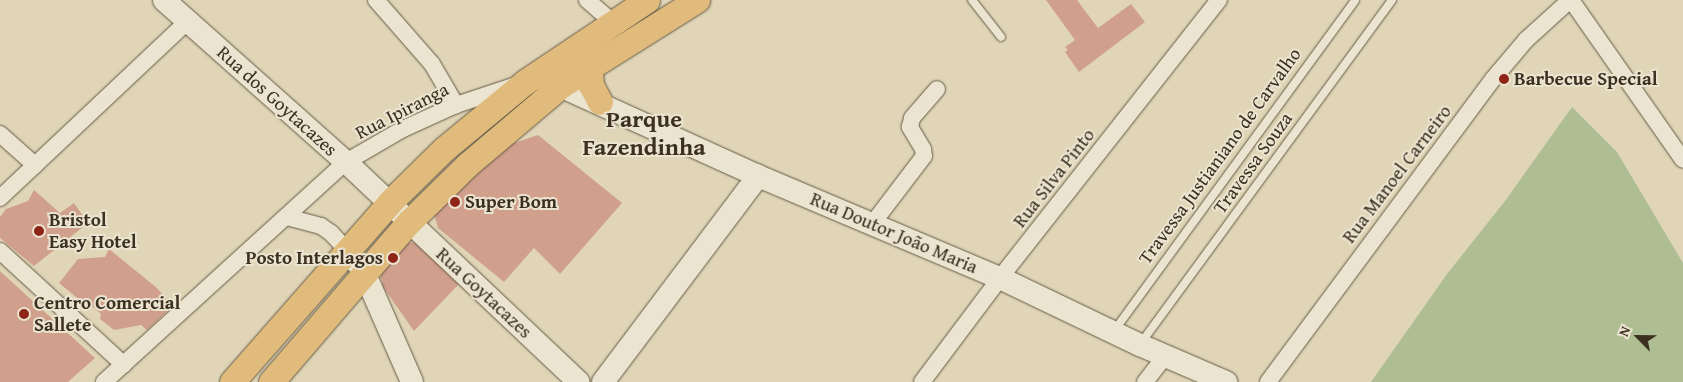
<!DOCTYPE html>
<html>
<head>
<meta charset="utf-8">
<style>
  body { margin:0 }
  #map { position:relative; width:1683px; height:382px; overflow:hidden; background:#e0d6b7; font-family:"Gentium Book Plus",serif }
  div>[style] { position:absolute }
  .green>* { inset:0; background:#aebe92 }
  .building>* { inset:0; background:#d1a08c }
  .roads { filter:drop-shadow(0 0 1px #655a46) drop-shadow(0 0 1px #655a46) }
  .lane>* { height:8px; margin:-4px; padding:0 4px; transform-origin:4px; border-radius:4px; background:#ebe4d0 }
  .street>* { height:16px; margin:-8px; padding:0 8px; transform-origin:8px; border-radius:8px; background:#ebe4d0 }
  .secondary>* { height:22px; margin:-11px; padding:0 11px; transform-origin:11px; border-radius:11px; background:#ebe4d0 }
  .primary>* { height:25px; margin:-12.5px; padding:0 12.5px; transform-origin:12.5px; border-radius:12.5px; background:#e0bb7c }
  .dots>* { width:14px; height:14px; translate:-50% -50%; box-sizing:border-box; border:2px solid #ebe4d0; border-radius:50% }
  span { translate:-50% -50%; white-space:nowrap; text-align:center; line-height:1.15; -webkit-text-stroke:4px #ebe4d0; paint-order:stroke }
  .poi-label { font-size:19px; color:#3c3020; font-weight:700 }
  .left { translate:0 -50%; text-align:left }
  .right { translate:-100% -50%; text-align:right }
  .street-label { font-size:19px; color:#3c3020 }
  .district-label { font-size:24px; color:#3c3020; font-weight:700 }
  .north { position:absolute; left:1613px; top:312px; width:50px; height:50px; -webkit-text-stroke:4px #ebe4d0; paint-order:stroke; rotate:293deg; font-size:14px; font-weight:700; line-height:20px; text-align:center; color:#3c3020 }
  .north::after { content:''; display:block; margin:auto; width:18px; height:22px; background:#3c3020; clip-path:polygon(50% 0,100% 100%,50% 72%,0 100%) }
</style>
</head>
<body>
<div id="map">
  <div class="green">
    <div style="clip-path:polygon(1572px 107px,1617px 152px,1683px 263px,1683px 382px,1371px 382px,1447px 274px,1505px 201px)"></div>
  </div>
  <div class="building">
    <div style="clip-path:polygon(1046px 0,1077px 0,1098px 28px,1131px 4px,1145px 22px,1079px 72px,1065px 52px,1068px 50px,1065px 47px,1075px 40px)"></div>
    <div style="clip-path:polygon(538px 135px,622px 203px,560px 274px,534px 248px,504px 282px,438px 228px,434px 214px,434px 205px,508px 145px)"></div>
    <div style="clip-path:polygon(34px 190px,60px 213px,74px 203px,88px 223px,34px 266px,0 238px,0 217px,6px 209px,28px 201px)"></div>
    <div style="clip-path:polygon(414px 242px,459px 284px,414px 331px,383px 287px,379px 267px,400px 245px)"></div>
    <div style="clip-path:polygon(109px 249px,157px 288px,173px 306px,147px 330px,141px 325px,114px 330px,100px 319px,101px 314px,93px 307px,87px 306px,59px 283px,78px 259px,105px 257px)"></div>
    <div style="clip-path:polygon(0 271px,95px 358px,68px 382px,0 382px)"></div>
  </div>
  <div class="roads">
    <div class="lane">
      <div style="left:972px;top:0;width:47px;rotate:51.9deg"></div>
      <div style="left:1114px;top:331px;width:409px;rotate:-53.9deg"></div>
      <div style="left:1141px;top:343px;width:425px;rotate:-53.8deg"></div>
    </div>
    <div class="street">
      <div style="left:376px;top:0;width:85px;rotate:48.8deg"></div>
      <div style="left:432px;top:64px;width:48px;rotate:59.7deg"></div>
      <div style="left:587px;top:0;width:33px;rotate:41deg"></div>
      <div style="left:1571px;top:0;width:195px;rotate:55deg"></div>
      <div style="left:0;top:134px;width:47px;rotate:41.5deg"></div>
      <div style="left:0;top:198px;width:258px;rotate:-43.3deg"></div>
      <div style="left:287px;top:217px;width:35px;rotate:15deg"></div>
      <div style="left:321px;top:226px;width:12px;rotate:35deg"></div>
      <div style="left:331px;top:233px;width:23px;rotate:47deg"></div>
      <div style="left:873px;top:223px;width:84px;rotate:-52.7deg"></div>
      <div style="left:924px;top:156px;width:7px;rotate:-98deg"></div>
      <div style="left:923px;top:149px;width:26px;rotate:-121deg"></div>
      <div style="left:910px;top:127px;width:9px;rotate:-77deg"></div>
      <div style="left:912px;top:118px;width:38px;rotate:-49deg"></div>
      <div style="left:0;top:251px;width:168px;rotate:42.6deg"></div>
      <div style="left:104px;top:382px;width:327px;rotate:-42.3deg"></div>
      <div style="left:346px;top:162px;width:66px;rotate:-30.1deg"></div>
      <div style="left:403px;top:129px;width:58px;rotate:-24.4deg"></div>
      <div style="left:456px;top:105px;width:60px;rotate:-18.4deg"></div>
      <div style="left:922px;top:382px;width:130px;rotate:-53.1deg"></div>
      <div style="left:1000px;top:278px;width:354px;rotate:-51.8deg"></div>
      <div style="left:1145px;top:382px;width:33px;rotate:-52deg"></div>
      <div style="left:1268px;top:382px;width:377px;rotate:-53.4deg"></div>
      <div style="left:1493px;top:79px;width:51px;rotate:-49.8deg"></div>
      <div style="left:1526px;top:40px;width:59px;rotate:-42.3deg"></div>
    </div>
    <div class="secondary">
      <div style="left:164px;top:0;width:244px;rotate:41.7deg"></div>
      <div style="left:346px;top:162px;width:320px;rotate:43.4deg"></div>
      <div style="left:560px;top:86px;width:217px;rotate:24.4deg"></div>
      <div style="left:758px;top:176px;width:263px;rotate:22.9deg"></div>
      <div style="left:1000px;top:278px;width:155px;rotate:25.6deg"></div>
      <div style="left:1140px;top:345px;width:94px;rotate:23.3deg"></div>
      <div style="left:347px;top:250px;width:28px;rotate:52deg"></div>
      <div style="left:364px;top:272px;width:120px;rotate:66.4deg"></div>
      <div style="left:603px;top:382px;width:258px;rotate:-53deg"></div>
    </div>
    <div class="primary">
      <div style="left:590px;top:68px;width:17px;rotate:87deg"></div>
      <div style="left:591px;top:85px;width:19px;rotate:62deg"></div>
      <div style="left:232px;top:382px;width:238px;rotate:-48.7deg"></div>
      <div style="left:389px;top:203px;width:77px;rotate:-44.5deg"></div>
      <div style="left:444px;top:149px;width:105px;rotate:-39.6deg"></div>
      <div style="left:525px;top:82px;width:147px;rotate:-33.9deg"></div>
      <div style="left:271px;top:382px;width:210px;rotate:-49.3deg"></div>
      <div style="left:408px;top:223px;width:83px;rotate:-44.5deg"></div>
      <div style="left:467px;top:165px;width:122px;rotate:-40.3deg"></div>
      <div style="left:560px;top:86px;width:162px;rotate:-32.1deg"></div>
    </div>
  </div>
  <div class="dots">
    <div style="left:1504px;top:79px;background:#8f2418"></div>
    <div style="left:455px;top:202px;background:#8f2418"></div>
    <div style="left:39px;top:231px;background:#8f2418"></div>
    <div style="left:393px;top:258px;background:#8f2418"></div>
    <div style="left:24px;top:314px;background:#8f2418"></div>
  </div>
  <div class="poi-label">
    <span class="left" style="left:1514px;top:79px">Barbecue Special</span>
    <span class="left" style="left:465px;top:202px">Super Bom</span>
    <span class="left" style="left:49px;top:231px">Bristol<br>Easy Hotel</span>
    <span class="right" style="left:383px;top:258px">Posto Interlagos</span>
    <span class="left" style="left:34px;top:314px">Centro Comercial<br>Sallete</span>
  </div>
  <div class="street-label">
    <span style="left:277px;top:101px;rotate:42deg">Rua dos Goytacazes</span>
    <span style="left:402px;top:111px;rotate:-27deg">Rua Ipiranga</span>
    <span style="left:1220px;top:156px;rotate:-54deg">Travessa Justianiano de Carvalho</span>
    <span style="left:1253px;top:163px;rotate:-54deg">Travessa Souza</span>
    <span style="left:1397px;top:174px;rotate:-53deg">Rua Manoel Carneiro</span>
    <span style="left:1054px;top:178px;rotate:-52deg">Rua Silva Pinto</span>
    <span style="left:894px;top:233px;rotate:23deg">Rua Doutor João Maria</span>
    <span style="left:484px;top:293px;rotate:43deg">Rua Goytacazes</span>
  </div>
  <div class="district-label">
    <span style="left:644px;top:133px">Parque<br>Fazendinha</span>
  </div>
  <div class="north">N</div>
</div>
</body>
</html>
